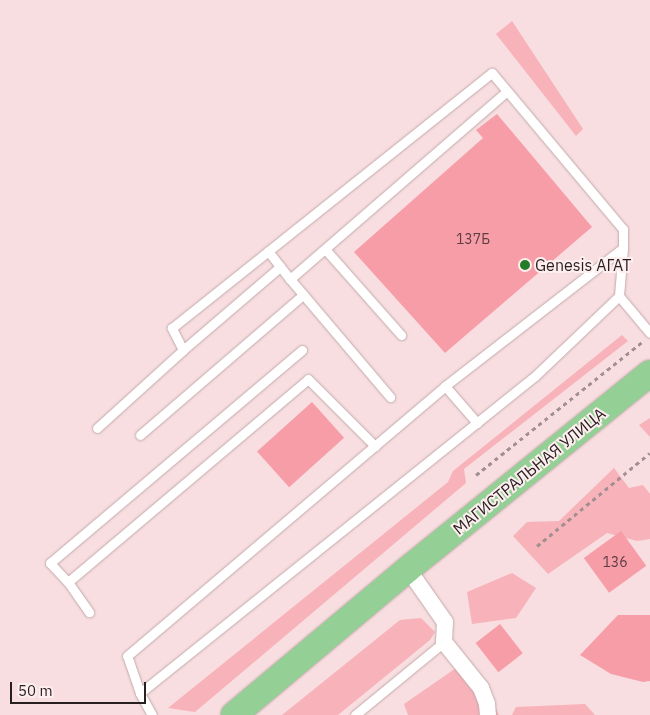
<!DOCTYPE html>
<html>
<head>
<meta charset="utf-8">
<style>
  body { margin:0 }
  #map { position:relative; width:650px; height:715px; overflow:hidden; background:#f8dee0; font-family:"IBM Plex Sans",sans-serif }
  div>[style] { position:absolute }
  .green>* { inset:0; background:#f8b2b9 }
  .building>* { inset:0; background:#f79da8; transform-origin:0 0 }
  .path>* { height:3px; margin-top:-1.5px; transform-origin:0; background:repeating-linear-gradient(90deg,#a28f91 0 4px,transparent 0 8px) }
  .roads { filter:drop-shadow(0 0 1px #c2a9ab) drop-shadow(0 0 1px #c2a9ab) }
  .lane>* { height:9px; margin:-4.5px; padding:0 4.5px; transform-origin:4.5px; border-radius:4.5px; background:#fff }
  .street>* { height:16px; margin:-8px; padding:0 8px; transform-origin:8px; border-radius:8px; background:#fff }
  .primary>* { height:26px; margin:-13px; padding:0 13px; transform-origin:13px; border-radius:13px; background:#94cf95 }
  .dots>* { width:14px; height:14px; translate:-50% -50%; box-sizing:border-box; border:2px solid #feeeef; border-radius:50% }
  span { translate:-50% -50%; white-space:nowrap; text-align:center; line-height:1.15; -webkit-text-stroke:4px #feeeef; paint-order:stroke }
  .number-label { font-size:14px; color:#5c3e42 }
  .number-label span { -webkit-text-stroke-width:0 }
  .poi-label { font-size:16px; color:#281f20 }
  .left { translate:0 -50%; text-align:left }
  .street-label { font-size:16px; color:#281f20 }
  .scale { position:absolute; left:10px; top:682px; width:136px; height:22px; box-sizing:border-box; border:2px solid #281f20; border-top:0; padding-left:6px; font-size:15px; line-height:18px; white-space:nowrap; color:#281f20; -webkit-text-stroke:4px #feeeef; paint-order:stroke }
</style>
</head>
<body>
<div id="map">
  <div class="green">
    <div style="clip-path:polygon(512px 21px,583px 129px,576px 136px,496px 34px)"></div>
    <div style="clip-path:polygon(622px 335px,628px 341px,464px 469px,466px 483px,195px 712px,168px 708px,448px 482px,453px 471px)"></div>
    <div style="clip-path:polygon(650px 418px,650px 437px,639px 425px)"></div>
    <div style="clip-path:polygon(614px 468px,629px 488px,643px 485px,650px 494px,650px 539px,637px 541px,607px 533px,548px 574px,513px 536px,527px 522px,559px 521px)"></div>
    <div style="clip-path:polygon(512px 573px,536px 588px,516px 618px,472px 624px,467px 592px)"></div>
    <div style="clip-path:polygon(421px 618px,435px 632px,430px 640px,338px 715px,282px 715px,400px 620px)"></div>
    <div style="clip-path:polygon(459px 666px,483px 682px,499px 715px,408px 715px,404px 704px)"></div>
    <div style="clip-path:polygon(585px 704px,595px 715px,512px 715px,516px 707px)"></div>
  </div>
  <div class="building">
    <div style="clip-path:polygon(497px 114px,592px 227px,445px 353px,354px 252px,483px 138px,476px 130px)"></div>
    <div style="left:312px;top:402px;width:48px;height:74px;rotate:48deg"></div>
    <div style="left:621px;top:531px;width:43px;height:46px;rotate:54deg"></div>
    <div style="clip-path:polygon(618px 615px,650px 615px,650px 681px,643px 682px,611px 674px,580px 655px)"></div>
    <div style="left:500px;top:624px;width:37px;height:31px;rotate:52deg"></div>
  </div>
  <div class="path">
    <div style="left:476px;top:475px;width:213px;rotate:-38.7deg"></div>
    <div style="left:537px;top:546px;width:146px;rotate:-39.5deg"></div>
  </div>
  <div class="roads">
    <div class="lane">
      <div style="left:325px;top:249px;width:115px;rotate:48.5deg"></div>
      <div style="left:268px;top:251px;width:36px;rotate:52deg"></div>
      <div style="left:290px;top:279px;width:287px;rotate:-40.9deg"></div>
      <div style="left:290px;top:279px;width:155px;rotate:49.7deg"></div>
      <div style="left:183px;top:350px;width:128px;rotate:-40.6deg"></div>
      <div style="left:302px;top:350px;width:330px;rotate:139.8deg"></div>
      <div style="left:50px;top:563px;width:26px;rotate:47deg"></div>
      <div style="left:68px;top:582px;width:314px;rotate:-40.2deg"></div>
      <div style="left:308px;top:379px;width:95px;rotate:45deg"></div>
      <div style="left:445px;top:386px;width:225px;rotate:-37.8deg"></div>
      <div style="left:623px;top:248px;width:48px;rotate:94.8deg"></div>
      <div style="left:97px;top:428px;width:116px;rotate:-42.2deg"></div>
      <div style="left:183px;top:350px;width:25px;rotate:-117deg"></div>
      <div style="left:172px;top:328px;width:409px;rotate:-38.6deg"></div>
      <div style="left:492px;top:73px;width:204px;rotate:50deg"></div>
      <div style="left:623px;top:229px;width:19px;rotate:90deg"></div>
      <div style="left:140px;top:435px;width:215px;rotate:-40.7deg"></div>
      <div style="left:68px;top:582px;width:37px;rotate:55deg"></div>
      <div style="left:140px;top:693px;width:39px;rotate:-109deg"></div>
      <div style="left:127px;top:656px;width:417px;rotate:-40.3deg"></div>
      <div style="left:445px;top:386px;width:49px;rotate:49.1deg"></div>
      <div style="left:152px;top:715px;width:25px;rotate:-119deg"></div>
      <div style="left:140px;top:693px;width:506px;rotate:-38.75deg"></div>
      <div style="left:535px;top:376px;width:116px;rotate:-43.6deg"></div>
      <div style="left:619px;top:296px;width:48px;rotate:50deg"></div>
      <div style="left:355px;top:715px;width:115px;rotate:-39.4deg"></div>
    </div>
    <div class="street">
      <div style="left:408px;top:569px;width:65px;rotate:55.1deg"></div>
      <div style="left:445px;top:622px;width:20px;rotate:93deg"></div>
      <div style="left:444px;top:642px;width:59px;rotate:51.2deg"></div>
      <div style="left:481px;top:688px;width:17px;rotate:69deg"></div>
      <div style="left:487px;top:704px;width:11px;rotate:85deg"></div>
    </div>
    <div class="primary">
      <div style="left:234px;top:715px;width:227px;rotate:-40deg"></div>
      <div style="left:408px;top:569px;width:311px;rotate:-39deg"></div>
    </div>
  </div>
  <div class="dots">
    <div style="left:525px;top:265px;background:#247b28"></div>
  </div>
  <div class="number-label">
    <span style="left:473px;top:239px">137Б</span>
    <span style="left:615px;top:562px">136</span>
  </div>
  <div class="poi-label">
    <span class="left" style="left:535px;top:265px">Genesis АГАТ</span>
  </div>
  <div class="street-label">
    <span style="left:529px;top:471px;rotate:-39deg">МАГИСТРАЛЬНАЯ УЛИЦА</span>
  </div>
  <div class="scale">50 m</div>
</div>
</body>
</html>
